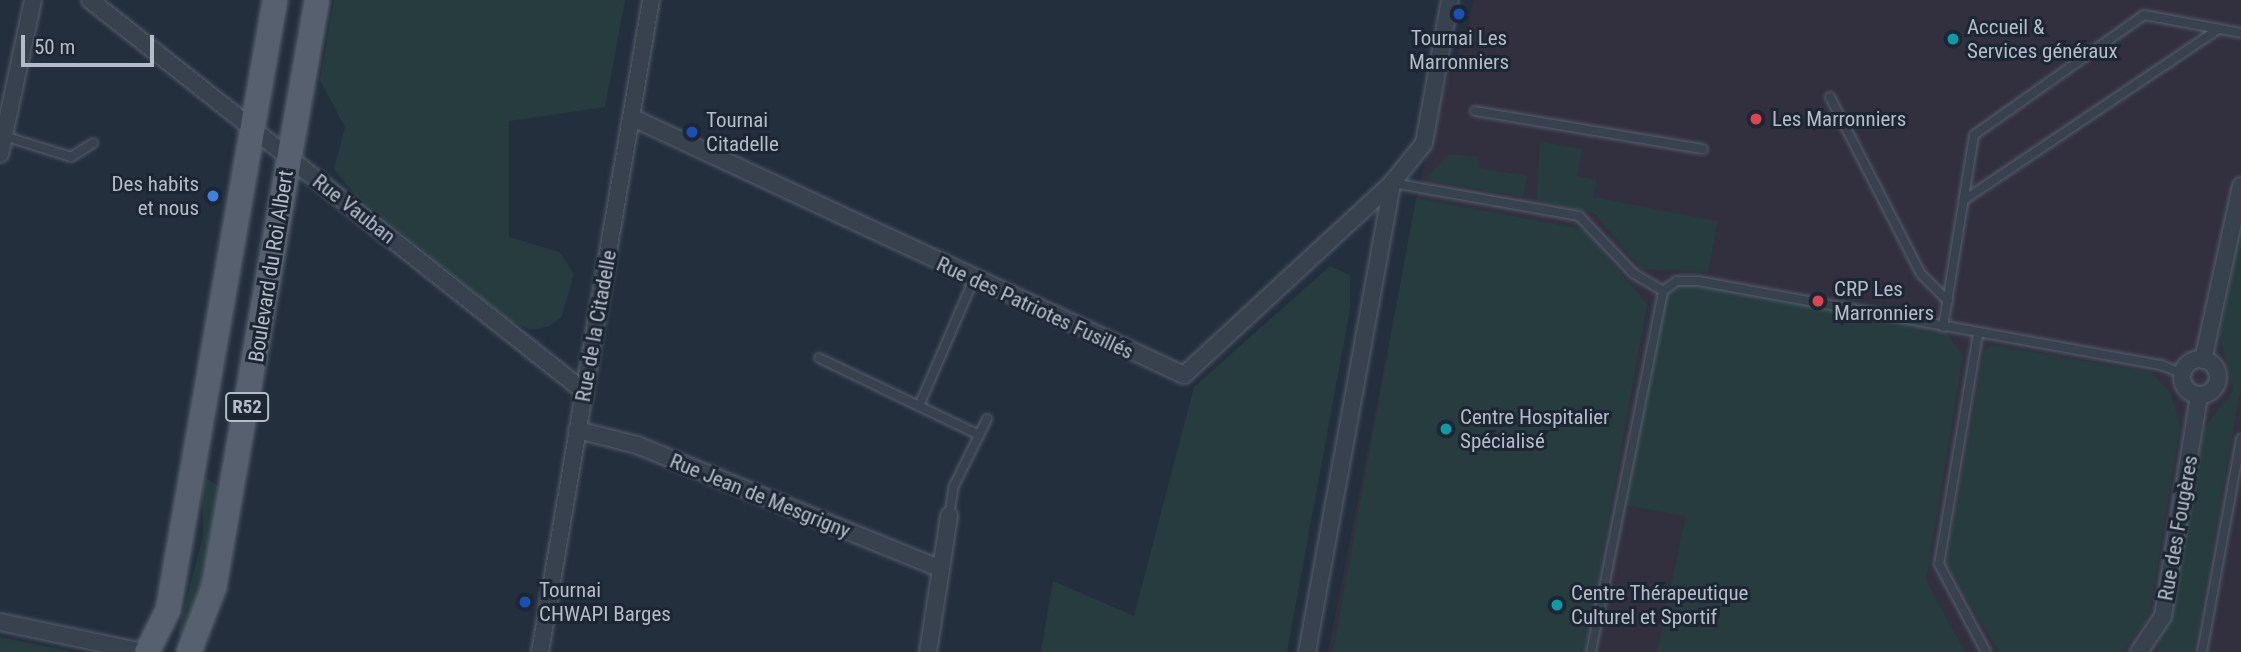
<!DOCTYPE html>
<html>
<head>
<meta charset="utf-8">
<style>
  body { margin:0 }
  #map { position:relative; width:2241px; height:652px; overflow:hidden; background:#242f3e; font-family:"Roboto Condensed",sans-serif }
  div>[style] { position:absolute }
  .medical>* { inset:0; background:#32303f }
  .green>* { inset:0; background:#263c3f }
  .roads { filter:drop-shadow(0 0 2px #565f6c) drop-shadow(0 0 2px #565f6c) }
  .lane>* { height:8px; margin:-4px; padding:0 4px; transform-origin:4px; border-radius:4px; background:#38414e }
  .street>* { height:16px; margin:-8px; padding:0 8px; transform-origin:8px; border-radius:8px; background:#38414e }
  .street>.ring { margin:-8px; padding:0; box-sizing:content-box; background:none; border:16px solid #38414e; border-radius:50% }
  .primary>* { height:24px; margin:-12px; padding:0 12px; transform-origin:12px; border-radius:12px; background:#56606e }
  .dots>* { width:19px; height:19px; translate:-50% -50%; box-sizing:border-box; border:4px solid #1d2633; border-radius:50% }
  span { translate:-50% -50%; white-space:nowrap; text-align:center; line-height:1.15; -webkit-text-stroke:6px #1d2633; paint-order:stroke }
  .shield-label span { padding:2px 5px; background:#1d2633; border:2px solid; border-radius:5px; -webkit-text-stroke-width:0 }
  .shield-label { font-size:19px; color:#b4bcc9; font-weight:700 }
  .poi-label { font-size:21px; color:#b4bcc9 }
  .left { translate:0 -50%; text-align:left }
  .right { translate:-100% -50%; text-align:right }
  .street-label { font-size:21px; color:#b4bcc9 }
  .scale { position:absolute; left:21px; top:35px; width:133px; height:32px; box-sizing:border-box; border:4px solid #b4bcc9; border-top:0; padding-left:9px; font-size:21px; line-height:24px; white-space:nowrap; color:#b4bcc9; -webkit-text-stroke:5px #1d2633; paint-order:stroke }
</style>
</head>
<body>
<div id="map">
  <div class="medical">
    <div style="clip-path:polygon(1473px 0,2241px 0,2241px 652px,1328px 652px,1437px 100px,1467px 35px)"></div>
  </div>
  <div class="green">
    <div style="clip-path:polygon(334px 0,625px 0,605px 107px,509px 121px,509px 237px,559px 252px,574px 274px,562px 316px,550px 326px,531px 330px,509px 320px,356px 196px,334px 169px,345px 127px,320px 80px)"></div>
    <div style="clip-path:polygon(1540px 142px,1582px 149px,1577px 176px,1597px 180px,1593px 197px,1718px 221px,1708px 272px,1642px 269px,1594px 213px,1536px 200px)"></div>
    <div style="clip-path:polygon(1449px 154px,1479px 157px,1478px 168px,1527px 176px,1523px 197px,1425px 180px)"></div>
    <div style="clip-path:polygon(1416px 198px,1584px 229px,1647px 304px,1585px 652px,1333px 652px)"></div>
    <div style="clip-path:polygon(2241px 222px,2241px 386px,2194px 652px,2157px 652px,2204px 429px,2233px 390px,2220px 335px)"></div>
    <div style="clip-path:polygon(1330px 266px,1350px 275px,1350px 309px,1287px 652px,1041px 652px,1053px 581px,1134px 616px,1194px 387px)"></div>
    <div style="clip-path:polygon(1677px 281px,1943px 327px,1963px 357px,1926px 580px,1965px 652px,1657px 652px,1686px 516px,1619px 504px,1655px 309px,1663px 291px)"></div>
    <div style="clip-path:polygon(1991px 345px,2151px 372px,2171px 393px,2180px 427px,2149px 617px,2123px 652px,1999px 652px,1946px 564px,1984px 351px)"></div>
    <div style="clip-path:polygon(202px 476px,220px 487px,199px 601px,184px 637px,178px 631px,203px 536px)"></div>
    <div style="clip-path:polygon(0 637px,74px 652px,0 652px)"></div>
  </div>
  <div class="roads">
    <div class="lane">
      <div style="left:1830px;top:97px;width:199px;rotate:62.8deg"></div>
      <div style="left:1921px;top:274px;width:38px;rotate:45deg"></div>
      <div style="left:1475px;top:111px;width:231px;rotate:9.5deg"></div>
      <div style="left:4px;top:136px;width:70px;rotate:17.4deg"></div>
      <div style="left:71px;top:157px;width:26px;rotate:-32deg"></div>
      <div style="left:1392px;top:183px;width:190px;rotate:10deg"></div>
      <div style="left:1579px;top:216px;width:79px;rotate:46.5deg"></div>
      <div style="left:1633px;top:273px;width:35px;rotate:31deg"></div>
      <div style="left:1663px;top:291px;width:17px;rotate:-36deg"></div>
      <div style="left:1677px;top:281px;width:21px"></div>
      <div style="left:1698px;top:281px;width:471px;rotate:10.3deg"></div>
      <div style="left:2161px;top:365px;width:24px;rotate:22deg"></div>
      <div style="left:1964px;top:200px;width:306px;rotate:-33.9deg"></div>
      <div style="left:1943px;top:327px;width:194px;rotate:-80.8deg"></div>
      <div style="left:1974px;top:135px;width:208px;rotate:-35.2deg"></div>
      <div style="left:2144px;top:15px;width:99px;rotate:10.5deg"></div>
      <div style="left:1978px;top:334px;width:233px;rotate:99.6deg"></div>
      <div style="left:1939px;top:564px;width:100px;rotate:61.9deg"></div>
      <div style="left:819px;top:358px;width:178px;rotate:25.7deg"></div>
      <div style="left:919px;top:406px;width:138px;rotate:-66.6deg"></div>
      <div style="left:949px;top:516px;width:30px;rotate:-81deg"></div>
      <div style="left:954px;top:486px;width:75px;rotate:-63.8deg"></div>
      <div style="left:1591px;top:652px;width:368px;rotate:-78.7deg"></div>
      <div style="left:2202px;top:652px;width:217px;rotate:-79.6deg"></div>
    </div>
    <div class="street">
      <div style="left:90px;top:0;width:631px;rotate:38.38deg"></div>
      <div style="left:631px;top:117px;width:610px;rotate:25.01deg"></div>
      <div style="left:1184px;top:375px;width:283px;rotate:-42.7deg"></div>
      <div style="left:1392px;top:183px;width:51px;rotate:-51.3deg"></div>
      <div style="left:1424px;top:143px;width:145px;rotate:-79.7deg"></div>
      <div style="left:0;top:154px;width:157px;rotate:-77.9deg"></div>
      <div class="ring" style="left:2182px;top:359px;width:20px;height:20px"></div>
      <div style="left:2203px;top:360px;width:178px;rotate:-77.7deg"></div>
      <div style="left:577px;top:430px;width:62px;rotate:14deg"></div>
      <div style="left:637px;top:445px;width:328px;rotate:22.2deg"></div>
      <div style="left:941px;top:569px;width:84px;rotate:98.9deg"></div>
      <div style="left:941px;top:569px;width:54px;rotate:-81.4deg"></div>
      <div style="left:0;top:622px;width:147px;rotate:11.8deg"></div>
      <div style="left:540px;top:652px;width:661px;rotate:-80.34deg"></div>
      <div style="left:1307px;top:652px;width:477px;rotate:-79.7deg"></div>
      <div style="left:2139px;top:652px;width:43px;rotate:-56.3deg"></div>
      <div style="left:2163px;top:616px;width:223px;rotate:-80.7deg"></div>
    </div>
    <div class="primary">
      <div style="left:147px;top:652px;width:47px;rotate:-63.4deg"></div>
      <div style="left:168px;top:610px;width:619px;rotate:-80.05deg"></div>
      <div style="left:189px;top:652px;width:70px;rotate:-69deg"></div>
      <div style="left:214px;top:587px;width:596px;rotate:-80.05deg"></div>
    </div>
  </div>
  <div class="dots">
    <div style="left:1459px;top:14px;background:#1a4fb4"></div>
    <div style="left:1953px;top:39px;background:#0f9aa8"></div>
    <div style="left:1756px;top:119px;background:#e0444e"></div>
    <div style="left:692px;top:132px;background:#1a4fb4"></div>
    <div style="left:213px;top:196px;background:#3f7fe0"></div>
    <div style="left:1818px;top:301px;background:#e0444e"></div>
    <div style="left:1446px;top:429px;background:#0f9aa8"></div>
    <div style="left:525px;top:602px;background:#1a4fb4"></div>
    <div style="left:1557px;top:605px;background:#0f9aa8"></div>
  </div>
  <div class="shield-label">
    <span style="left:247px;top:407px">R52</span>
  </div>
  <div class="poi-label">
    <span class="left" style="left:1967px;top:39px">Accueil &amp;<br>Services généraux</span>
    <span style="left:1459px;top:50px">Tournai Les<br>Marronniers</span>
    <span class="left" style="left:1772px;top:119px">Les Marronniers</span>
    <span class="left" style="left:706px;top:132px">Tournai<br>Citadelle</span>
    <span class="right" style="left:199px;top:196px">Des habits<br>et nous</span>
    <span class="left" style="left:1834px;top:301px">CRP Les<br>Marronniers</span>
    <span class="left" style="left:1460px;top:429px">Centre Hospitalier<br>Spécialisé</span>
    <span class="left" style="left:539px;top:602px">Tournai<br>CHWAPI Barges</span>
    <span class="left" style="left:1571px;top:605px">Centre Thérapeutique<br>Culturel et Sportif</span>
  </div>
  <div class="street-label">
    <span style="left:354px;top:209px;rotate:38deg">Rue Vauban</span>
    <span style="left:271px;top:266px;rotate:-81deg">Boulevard du Roi Albert</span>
    <span style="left:1035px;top:308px;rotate:25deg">Rue des Patriotes Fusillés</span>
    <span style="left:596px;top:326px;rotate:-80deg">Rue de la Citadelle</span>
    <span style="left:760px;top:496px;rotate:22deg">Rue Jean de Mesgrigny</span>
    <span style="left:2178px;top:528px;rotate:-80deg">Rue des Fougères</span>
  </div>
  <div class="scale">50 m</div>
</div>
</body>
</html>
